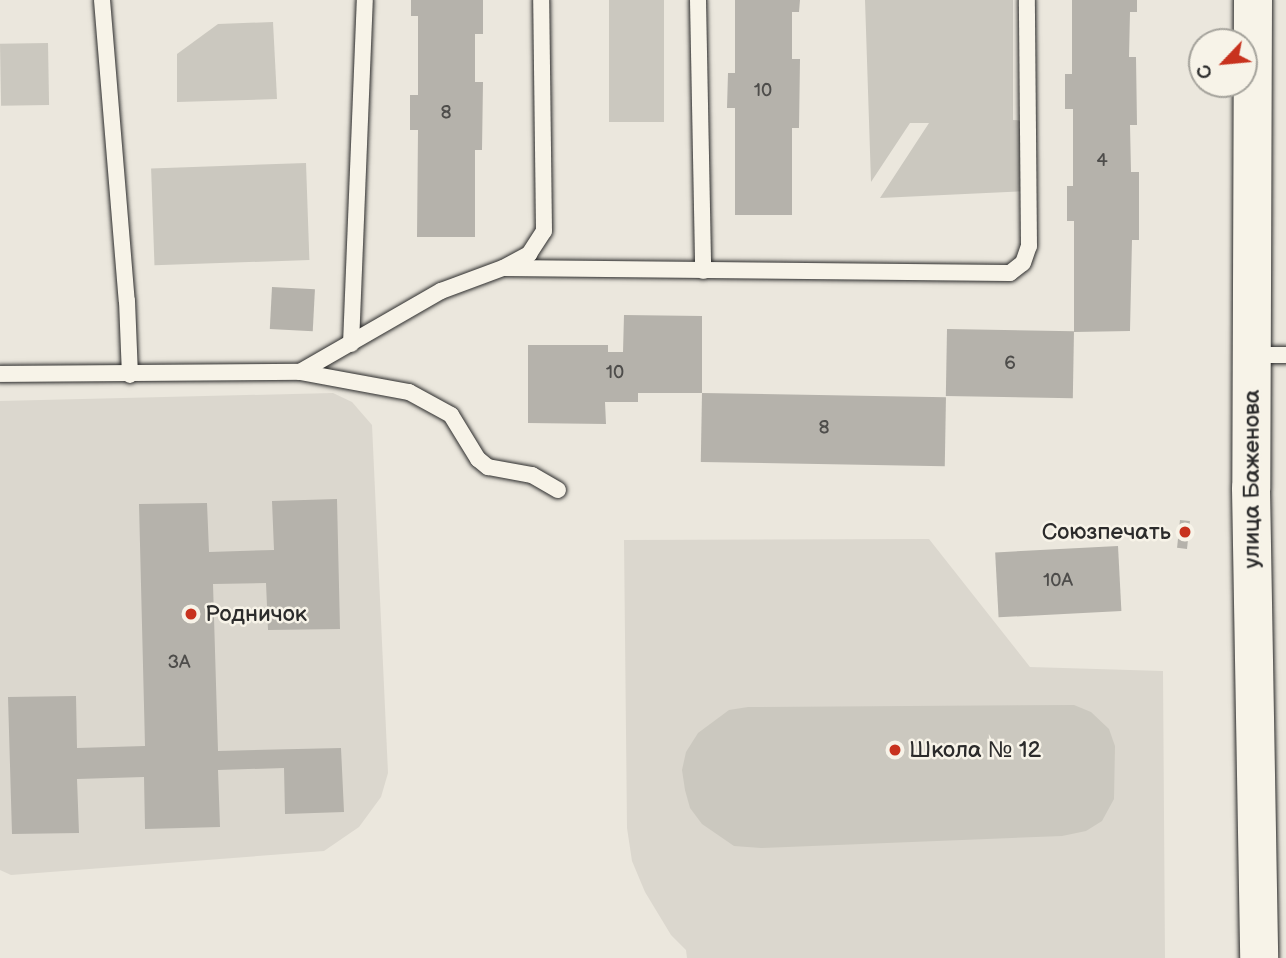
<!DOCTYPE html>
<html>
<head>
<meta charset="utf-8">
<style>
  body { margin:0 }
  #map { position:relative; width:1286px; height:958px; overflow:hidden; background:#ebe7dd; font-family:"Balsamiq Sans",sans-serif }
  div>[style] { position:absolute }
  .built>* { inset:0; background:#dbd7ce }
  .green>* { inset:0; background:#cbc8bf; transform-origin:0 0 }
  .building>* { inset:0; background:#b5b2ab; transform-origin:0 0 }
  .roads { filter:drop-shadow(0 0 2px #2b2b2b) drop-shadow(0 0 2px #2b2b2b) }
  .service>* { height:16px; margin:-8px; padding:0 8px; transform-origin:8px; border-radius:8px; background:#f7f3e8 }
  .tertiary>* { height:38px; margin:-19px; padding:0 19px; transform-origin:19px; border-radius:19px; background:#f7f3e8 }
  .dots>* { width:19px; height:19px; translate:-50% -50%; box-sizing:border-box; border:4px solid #f7f3e8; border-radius:50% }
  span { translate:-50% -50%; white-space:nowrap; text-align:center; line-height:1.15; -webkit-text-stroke:5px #f7f3e8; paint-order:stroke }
  .number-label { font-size:19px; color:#4e4d4b }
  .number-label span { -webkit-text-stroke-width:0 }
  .street-label { font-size:23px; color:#2b2b2b }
  .poi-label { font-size:23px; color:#2b2b2b }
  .right { translate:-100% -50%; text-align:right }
  .left { translate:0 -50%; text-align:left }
  .north { position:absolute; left:1188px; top:28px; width:70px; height:70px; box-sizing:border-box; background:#f7f3e8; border:2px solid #a5a39c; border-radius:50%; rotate:244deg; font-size:19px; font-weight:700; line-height:28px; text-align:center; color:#2b2b2b }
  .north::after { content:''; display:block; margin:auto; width:24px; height:32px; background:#c8321e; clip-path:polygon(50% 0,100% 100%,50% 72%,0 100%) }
</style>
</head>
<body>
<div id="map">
  <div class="built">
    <div style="clip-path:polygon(333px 393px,352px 402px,372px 425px,388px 773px,381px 797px,359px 827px,324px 851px,11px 875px,0 870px,0 401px)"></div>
    <div style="clip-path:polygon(929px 539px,1030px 667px,1163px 671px,1165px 958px,687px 958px,686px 950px,671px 935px,645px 892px,632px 861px,627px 828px,624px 540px)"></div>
  </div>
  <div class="green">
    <div style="left:609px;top:0;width:55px;height:122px"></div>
    <div style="clip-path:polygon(865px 0,1013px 0,1013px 120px,1028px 121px,1028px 191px,880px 198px,929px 123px,910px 123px,871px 182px)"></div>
    <div style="clip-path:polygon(273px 22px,277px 99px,177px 102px,177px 54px,218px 24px)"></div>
    <div style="left:48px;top:43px;width:62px;height:48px;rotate:89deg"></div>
    <div style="left:306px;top:163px;width:97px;height:155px;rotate:88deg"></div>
    <div style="clip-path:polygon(1074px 705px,1091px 712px,1109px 729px,1115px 746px,1114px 799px,1102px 821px,1086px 831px,1062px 836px,761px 848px,734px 846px,702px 824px,690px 808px,685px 790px,682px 770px,686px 752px,698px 733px,729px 710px,748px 707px)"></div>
  </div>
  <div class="building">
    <div style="clip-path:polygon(411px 0,483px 0,483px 34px,475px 34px,475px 82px,483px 82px,482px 150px,475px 150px,475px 237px,417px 237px,418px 130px,410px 130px,410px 95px,418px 95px,418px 16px,411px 16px)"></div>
    <div style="clip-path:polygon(735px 0,800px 0,799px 12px,792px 12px,792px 59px,800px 59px,799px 128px,792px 128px,792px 215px,735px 215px,735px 108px,727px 108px,728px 73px,735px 73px)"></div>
    <div style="clip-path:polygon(1072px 0,1137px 0,1137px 12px,1130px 12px,1129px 57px,1136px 57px,1137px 125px,1130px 125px,1131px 172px,1139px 172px,1139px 240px,1132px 240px,1130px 331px,1074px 332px,1074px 221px,1067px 221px,1067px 186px,1073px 186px,1073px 109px,1065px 109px,1065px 74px,1072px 74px)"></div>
    <div style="left:272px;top:287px;width:43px;height:42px;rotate:3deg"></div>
    <div style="clip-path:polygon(624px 315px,702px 316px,702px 393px,638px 393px,638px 402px,605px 402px,606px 424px,528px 423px,528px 345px,608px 345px,608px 352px,623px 352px)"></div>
    <div style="left:947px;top:329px;width:127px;height:67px;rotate:1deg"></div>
    <div style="left:702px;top:393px;width:244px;height:69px;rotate:1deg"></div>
    <div style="clip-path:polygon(337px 499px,340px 629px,268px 630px,266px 583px,213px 584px,218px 751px,341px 748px,344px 812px,285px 814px,284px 768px,218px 770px,220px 827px,145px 829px,144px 777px,77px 779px,79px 833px,12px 834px,8px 697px,76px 696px,77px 748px,145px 746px,139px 504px,207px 503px,209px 552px,274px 550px,272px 501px)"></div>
    <div style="left:1180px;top:520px;width:10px;height:28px;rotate:6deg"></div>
    <div style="left:1118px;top:546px;width:65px;height:123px;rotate:87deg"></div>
  </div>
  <div class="roads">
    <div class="service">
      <div style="left:102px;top:0;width:302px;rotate:85.3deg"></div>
      <div style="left:127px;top:301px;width:74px;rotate:87.7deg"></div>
      <div style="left:698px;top:0;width:271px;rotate:88.9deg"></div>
      <div style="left:505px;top:268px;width:505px;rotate:0.57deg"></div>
      <div style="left:1010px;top:273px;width:16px;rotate:-38deg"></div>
      <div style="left:1023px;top:263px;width:18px;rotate:-71deg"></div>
      <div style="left:1029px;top:246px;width:246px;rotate:-90.5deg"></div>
      <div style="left:351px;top:344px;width:344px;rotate:-87.7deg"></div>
      <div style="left:1252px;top:355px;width:34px"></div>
      <div style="left:300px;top:372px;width:111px;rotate:10.4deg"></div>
      <div style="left:409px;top:392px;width:48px;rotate:28.7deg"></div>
      <div style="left:451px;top:415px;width:52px;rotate:58.5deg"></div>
      <div style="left:478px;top:459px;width:13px;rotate:39deg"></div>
      <div style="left:488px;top:467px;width:45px;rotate:10.3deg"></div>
      <div style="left:532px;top:475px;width:30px;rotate:30deg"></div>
      <div style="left:0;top:374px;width:300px;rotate:-0.4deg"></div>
      <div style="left:300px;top:372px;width:163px;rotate:-29.9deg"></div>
      <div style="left:441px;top:291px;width:66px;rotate:-20.4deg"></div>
      <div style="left:503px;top:268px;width:30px;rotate:-28deg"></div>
      <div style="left:529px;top:254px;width:27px;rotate:-57deg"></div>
      <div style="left:544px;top:231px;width:231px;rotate:-90.7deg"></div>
    </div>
    <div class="tertiary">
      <div style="left:1253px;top:0;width:488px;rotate:90.2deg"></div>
      <div style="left:1251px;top:488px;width:470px;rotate:89deg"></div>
    </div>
  </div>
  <div class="dots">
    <div style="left:1185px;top:532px;background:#c8321e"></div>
    <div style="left:191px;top:614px;background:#c8321e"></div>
    <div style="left:895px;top:750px;background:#c8321e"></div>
  </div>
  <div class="number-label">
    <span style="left:763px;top:91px">10</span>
    <span style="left:446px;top:113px">8</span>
    <span style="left:1102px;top:161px">4</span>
    <span style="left:1010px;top:364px">6</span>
    <span style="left:615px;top:373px">10</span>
    <span style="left:824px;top:428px">8</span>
    <span style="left:1058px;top:581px">10А</span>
    <span style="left:179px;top:663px">3А</span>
  </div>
  <div class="street-label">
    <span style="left:1252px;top:479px;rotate:-90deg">улица Баженова</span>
  </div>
  <div class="poi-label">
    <span class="right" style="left:1171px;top:532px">Союзпечать</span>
    <span class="left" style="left:205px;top:614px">Родничок</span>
    <span class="left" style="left:909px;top:750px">Школа № 12</span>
  </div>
  <div class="north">С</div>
</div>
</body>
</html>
